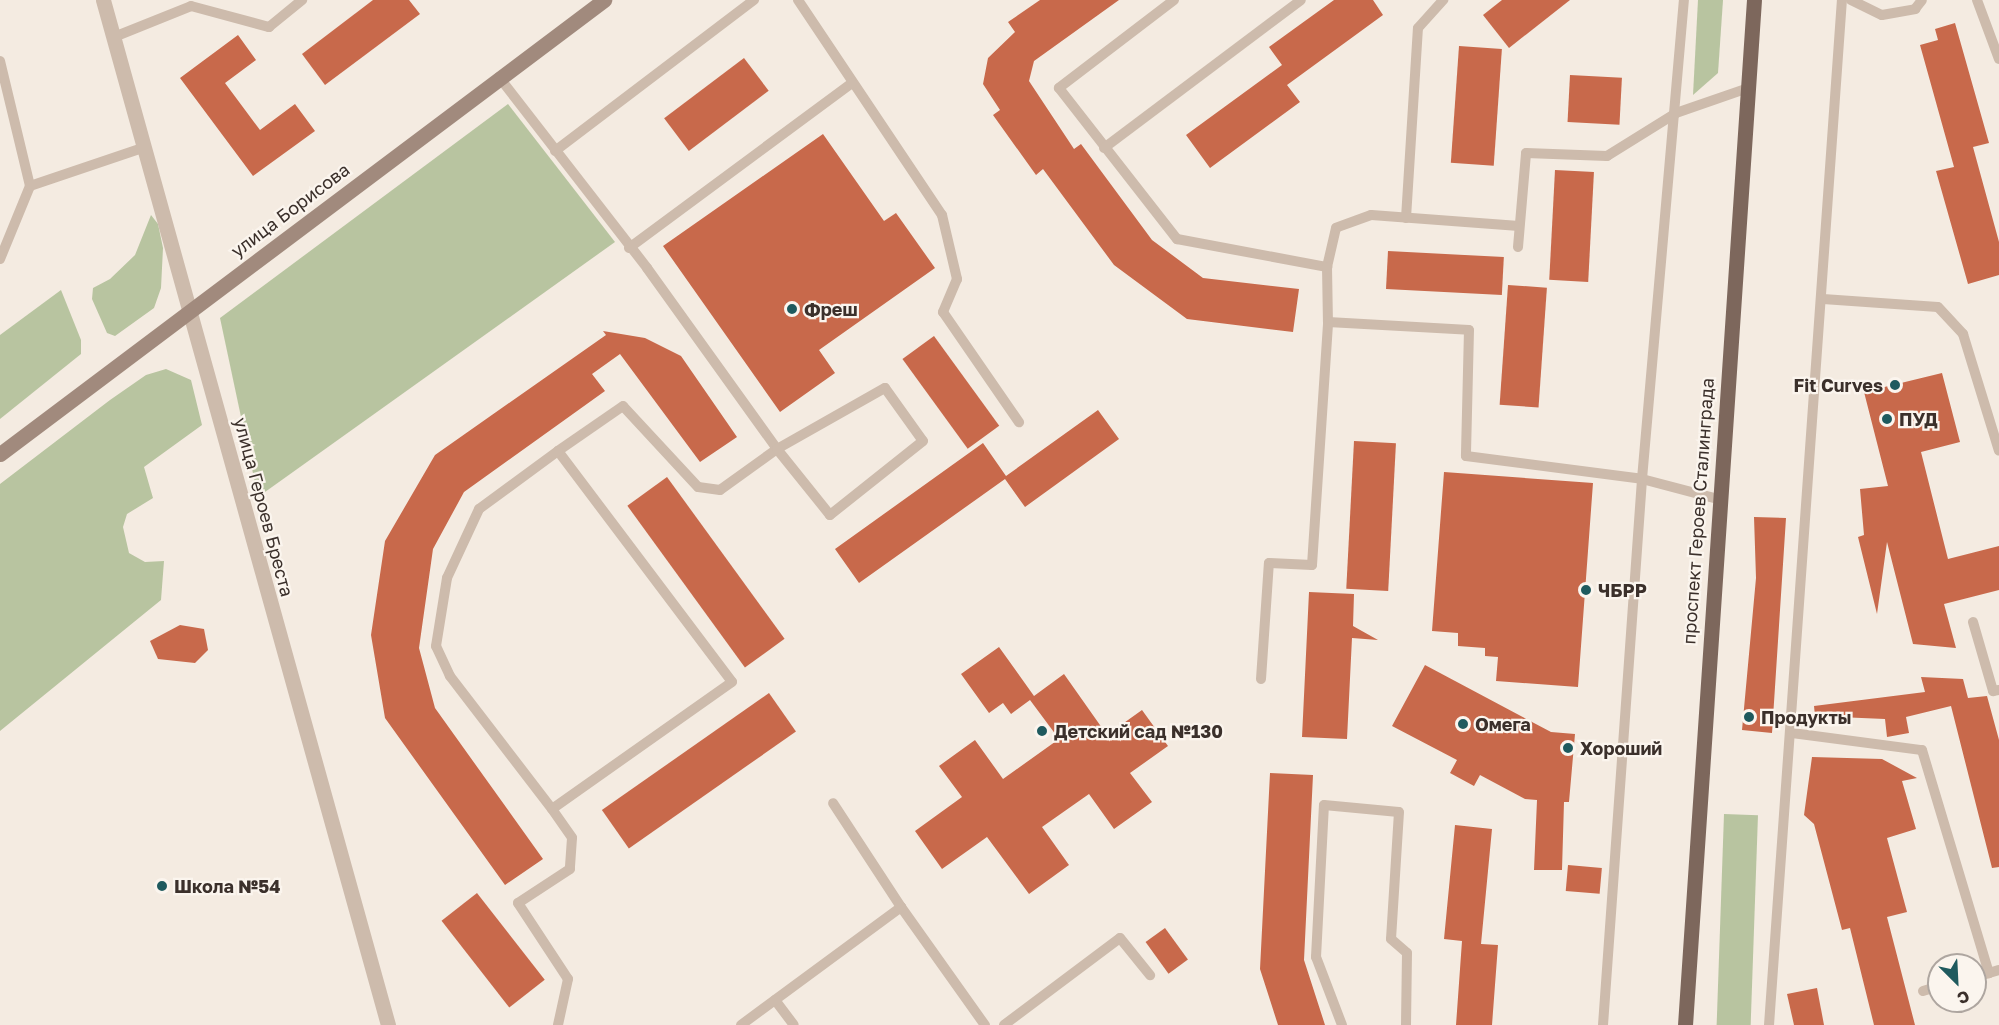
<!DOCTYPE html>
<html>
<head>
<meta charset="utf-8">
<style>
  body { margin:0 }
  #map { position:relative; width:1999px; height:1025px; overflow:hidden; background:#f4ebe1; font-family:"Golos Text",sans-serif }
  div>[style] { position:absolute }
  .green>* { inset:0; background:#b8c4a0; transform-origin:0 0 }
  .building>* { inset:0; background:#c8694b; transform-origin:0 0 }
  .service>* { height:10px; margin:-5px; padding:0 5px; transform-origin:5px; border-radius:5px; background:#cdbbac }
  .tertiary>* { height:15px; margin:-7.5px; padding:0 7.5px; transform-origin:7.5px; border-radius:7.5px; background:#cdbbac }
  .secondary>* { height:15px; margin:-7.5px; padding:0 7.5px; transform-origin:7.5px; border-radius:7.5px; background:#a18a7d }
  .primary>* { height:15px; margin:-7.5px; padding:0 7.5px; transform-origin:7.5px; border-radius:7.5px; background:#7d675c }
  .dots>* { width:16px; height:16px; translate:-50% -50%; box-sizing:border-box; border:3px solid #fbf5ee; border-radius:50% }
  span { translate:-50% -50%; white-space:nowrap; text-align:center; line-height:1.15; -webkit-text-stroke:4.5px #fbf5ee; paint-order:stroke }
  .street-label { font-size:18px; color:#3b302b }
  .poi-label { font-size:18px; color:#3b302b; font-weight:700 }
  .left { translate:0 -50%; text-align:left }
  .right { translate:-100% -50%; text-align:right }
  .north { position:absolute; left:1927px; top:953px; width:60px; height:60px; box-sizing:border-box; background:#fbf5ee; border:2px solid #aea6a0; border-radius:50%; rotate:156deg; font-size:16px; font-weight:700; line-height:24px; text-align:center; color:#3b302b }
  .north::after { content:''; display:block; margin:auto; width:21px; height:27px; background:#1f5a5e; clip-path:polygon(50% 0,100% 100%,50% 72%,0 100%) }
</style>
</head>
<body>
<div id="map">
  <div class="green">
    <div style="clip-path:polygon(1698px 0,1723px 0,1718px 73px,1693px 95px)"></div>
    <div style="clip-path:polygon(508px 104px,615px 242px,258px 497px,220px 318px)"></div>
    <div style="clip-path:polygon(151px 215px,158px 224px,163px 248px,161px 288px,154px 308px,115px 336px,107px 333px,92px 299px,93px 288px,110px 279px,135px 255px)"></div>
    <div style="clip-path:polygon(61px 290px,81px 340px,81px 354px,0 419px,0 335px)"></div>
    <div style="clip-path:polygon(166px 369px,191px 380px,202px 425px,144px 467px,153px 498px,127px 514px,123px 527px,129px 553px,145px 562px,164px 561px,161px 600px,0 731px,0 484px,110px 400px,146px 375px)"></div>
    <div style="left:1724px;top:814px;width:34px;height:212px;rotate:2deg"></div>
  </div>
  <div class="building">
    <div style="clip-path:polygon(373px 0,409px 0,420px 14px,325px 85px,302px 54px)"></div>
    <div style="clip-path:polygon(1040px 0,1119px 0,1034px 61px,1029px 81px,1074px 149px,1081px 144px,1152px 240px,1203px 278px,1299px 289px,1293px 332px,1187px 319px,1114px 265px,1043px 169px,1036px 175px,993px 115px,1000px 110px,983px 84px,988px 58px,1015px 32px,1008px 22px)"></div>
    <div style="clip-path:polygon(1334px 0,1373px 0,1383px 15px,1287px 85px,1300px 102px,1210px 168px,1186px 135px,1282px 65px,1269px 47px)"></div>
    <div style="clip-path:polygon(1502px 0,1570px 0,1509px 48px,1483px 15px)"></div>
    <div style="clip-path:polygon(1955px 23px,1989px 143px,1973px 147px,1999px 242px,1999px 275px,1968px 284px,1936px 171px,1954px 167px,1920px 45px,1938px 40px,1935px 29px)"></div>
    <div style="clip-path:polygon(238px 35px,256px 60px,225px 83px,260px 130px,295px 104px,315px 131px,253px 176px,180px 78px)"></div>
    <div style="left:1459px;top:46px;width:43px;height:117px;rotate:4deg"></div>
    <div style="left:744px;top:58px;width:41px;height:100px;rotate:53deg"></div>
    <div style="left:1570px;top:75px;width:52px;height:47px;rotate:3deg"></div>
    <div style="clip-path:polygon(823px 134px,884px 221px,896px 213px,935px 268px,819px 350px,835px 373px,780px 412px,663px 246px)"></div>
    <div style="left:1555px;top:170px;width:39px;height:110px;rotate:3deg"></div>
    <div style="left:1388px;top:251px;width:116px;height:38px;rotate:3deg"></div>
    <div style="left:1508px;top:285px;width:39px;height:120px;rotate:4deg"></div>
    <div style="clip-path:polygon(603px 331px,645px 338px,681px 356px,737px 437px,700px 462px,620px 354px,592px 374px,605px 391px,464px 492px,433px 549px,419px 648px,435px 708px,543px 859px,505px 885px,385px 718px,371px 635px,385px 541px,435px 455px,606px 335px)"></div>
    <div style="left:934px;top:336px;width:111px;height:39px;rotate:54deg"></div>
    <div style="clip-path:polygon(1942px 373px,1960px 442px,1921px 452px,1948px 559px,1999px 546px,1999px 590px,1944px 604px,1956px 648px,1913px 644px,1887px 542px,1877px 614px,1858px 537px,1864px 535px,1860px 489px,1888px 486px,1864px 392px)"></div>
    <div style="clip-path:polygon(1098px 410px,1119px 439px,1025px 507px,1005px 479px,859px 583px,835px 549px,983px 443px,1006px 476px)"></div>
    <div style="left:1354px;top:441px;width:42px;height:148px;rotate:3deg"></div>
    <div style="clip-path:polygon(1444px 472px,1593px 483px,1578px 687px,1496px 681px,1498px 657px,1485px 656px,1485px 648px,1458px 646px,1458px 633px,1432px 631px)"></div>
    <div style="left:667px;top:477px;width:200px;height:49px;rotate:54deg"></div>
    <div style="clip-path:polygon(1754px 517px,1786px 518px,1772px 733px,1742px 730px,1756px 578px)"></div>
    <div style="clip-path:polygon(1309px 592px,1354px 594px,1353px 626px,1378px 640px,1352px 638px,1347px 739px,1302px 737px)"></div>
    <div style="clip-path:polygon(180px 625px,204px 629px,208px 650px,195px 663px,158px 659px,150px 641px)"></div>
    <div style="clip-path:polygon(999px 647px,1034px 696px,1064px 674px,1107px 735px,1142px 710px,1168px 746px,1130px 773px,1152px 802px,1114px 829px,1089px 794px,1042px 827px,1069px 865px,1029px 894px,987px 837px,942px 869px,915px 831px,962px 797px,939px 766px,975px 740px,1003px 779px,1059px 739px,1030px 700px,1011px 714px,1003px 703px,989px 713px,961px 674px)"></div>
    <div style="clip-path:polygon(1425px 665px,1551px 732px,1575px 734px,1569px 802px,1564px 802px,1562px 870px,1534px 870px,1537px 800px,1525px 799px,1480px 775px,1474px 786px,1450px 773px,1457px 760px,1392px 726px)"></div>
    <div style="clip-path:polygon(1921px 677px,1963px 679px,1968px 698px,1987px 696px,1999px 740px,1999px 867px,1992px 868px,1951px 706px,1906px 717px,1909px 733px,1887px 737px,1885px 719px,1815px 716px,1814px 706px,1925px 692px)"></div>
    <div style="left:769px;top:693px;width:47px;height:204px;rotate:55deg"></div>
    <div style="clip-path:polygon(1812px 757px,1882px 759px,1917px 778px,1902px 781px,1916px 829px,1887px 838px,1907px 912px,1887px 917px,1915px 1025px,1874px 1025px,1850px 928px,1842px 930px,1814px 824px,1804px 815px)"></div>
    <div style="clip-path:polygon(1270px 773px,1313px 775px,1304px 960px,1325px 1025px,1278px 1025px,1260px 969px)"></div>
    <div style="clip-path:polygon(1455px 825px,1492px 829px,1481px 944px,1498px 945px,1492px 1025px,1456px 1025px,1462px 941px,1444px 939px)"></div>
    <div style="left:1568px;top:865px;width:34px;height:26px;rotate:5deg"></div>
    <div style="left:477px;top:893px;width:110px;height:45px;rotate:52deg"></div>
    <div style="left:1165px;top:928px;width:39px;height:24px;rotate:54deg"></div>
    <div style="clip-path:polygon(1817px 988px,1824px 1025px,1794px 1025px,1787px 994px)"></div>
  </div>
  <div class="service">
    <div style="left:798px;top:0;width:259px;rotate:56.2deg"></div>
    <div style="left:942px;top:215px;width:66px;rotate:76.8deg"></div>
    <div style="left:957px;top:279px;width:36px;rotate:113deg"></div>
    <div style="left:943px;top:312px;width:134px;rotate:55.4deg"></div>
    <div style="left:1174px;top:0;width:145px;rotate:142.6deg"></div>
    <div style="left:1059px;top:88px;width:192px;rotate:52deg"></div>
    <div style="left:1177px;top:239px;width:153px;rotate:10.6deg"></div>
    <div style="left:1851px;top:0;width:34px;rotate:26deg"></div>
    <div style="left:1882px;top:15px;width:34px;rotate:-10deg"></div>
    <div style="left:1915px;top:9px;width:11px;rotate:-52deg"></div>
    <div style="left:1977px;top:0;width:63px;rotate:69.6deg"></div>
    <div style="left:114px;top:37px;width:83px;rotate:-21.9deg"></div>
    <div style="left:191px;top:6px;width:81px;rotate:15.1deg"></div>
    <div style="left:269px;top:27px;width:43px;rotate:-39.3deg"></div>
    <div style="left:0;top:61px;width:129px;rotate:76.5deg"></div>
    <div style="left:30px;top:186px;width:79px;rotate:112.3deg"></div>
    <div style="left:499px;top:77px;width:242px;rotate:52.2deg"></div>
    <div style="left:647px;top:268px;width:223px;rotate:54.3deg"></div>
    <div style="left:777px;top:449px;width:70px;rotate:144.3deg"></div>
    <div style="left:720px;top:490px;width:22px;rotate:-172deg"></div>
    <div style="left:698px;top:487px;width:110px;rotate:-132.8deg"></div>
    <div style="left:623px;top:406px;width:79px;rotate:145.3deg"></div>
    <div style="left:1104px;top:148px;width:246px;rotate:-36.9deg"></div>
    <div style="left:555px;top:151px;width:250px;rotate:-37.2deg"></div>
    <div style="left:30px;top:186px;width:121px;rotate:-18.7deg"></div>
    <div style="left:1406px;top:218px;width:190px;rotate:-86.4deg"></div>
    <div style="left:1418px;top:28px;width:38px;rotate:-48deg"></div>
    <div style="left:1519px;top:226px;width:148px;rotate:-175.7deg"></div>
    <div style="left:1371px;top:215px;width:37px;rotate:160deg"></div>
    <div style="left:1336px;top:228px;width:40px;rotate:103deg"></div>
    <div style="left:1327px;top:267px;width:55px;rotate:89deg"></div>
    <div style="left:1328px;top:322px;width:141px;rotate:3.2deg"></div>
    <div style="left:1469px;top:330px;width:126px;rotate:91.4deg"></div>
    <div style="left:1466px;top:456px;width:177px;rotate:7.4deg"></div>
    <div style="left:1642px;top:479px;width:79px;rotate:14.7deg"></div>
    <div style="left:1518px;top:247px;width:94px;rotate:-85.1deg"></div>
    <div style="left:1526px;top:153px;width:81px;rotate:2.1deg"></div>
    <div style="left:1607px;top:156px;width:81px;rotate:-31.9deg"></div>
    <div style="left:1676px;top:113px;width:76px;rotate:-19.1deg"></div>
    <div style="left:629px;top:248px;width:277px;rotate:-36.5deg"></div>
    <div style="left:1823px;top:299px;width:115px;rotate:4deg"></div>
    <div style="left:1938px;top:307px;width:37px;rotate:47deg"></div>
    <div style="left:1963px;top:334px;width:122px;rotate:72.9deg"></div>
    <div style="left:885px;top:388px;width:65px;rotate:54.4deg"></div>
    <div style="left:923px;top:441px;width:119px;rotate:141.5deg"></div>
    <div style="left:830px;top:515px;width:85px;rotate:-128.8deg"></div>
    <div style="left:777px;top:449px;width:124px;rotate:-29.5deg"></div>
    <div style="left:558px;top:451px;width:289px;rotate:53deg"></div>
    <div style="left:732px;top:682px;width:220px;rotate:144.8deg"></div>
    <div style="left:552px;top:809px;width:168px;rotate:-127.5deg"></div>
    <div style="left:450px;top:676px;width:33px;rotate:-115deg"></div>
    <div style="left:436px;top:646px;width:69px;rotate:-80.8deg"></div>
    <div style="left:447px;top:578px;width:76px;rotate:-65.1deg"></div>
    <div style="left:479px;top:509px;width:98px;rotate:-36.3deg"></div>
    <div style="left:1973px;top:622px;width:72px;rotate:73.8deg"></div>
    <div style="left:1993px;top:691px;width:6px;rotate:-9deg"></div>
    <div style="left:1261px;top:679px;width:116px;rotate:-86.1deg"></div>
    <div style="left:1269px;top:563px;width:43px;rotate:2.7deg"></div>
    <div style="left:1312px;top:565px;width:244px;rotate:-86.2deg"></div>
    <div style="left:1792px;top:733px;width:131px;rotate:7.5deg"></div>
    <div style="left:1922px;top:750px;width:233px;rotate:73.3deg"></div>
    <div style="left:1989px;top:973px;width:10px;rotate:-17deg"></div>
    <div style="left:552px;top:809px;width:35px;rotate:55deg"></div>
    <div style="left:572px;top:838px;width:31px;rotate:94deg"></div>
    <div style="left:570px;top:869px;width:62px;rotate:146.8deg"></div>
    <div style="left:518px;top:903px;width:91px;rotate:56.7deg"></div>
    <div style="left:568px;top:979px;width:47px;rotate:102.3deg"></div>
    <div style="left:901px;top:907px;width:145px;rotate:54.6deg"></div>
    <div style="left:1975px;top:977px;width:15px;rotate:-16deg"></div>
    <div style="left:1923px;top:991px;width:17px;rotate:-17deg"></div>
    <div style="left:775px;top:1000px;width:31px;rotate:53deg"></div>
    <div style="left:741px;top:1025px;width:199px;rotate:-36.4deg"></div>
    <div style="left:901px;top:907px;width:124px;rotate:-123.2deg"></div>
    <div style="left:1004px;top:1025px;width:145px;rotate:-36.9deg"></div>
    <div style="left:1120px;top:938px;width:48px;rotate:51deg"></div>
    <div style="left:1342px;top:1025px;width:73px;rotate:-110.9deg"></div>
    <div style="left:1316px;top:957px;width:152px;rotate:-87deg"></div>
    <div style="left:1324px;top:805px;width:75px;rotate:5.3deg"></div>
    <div style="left:1399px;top:812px;width:127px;rotate:93.6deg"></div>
    <div style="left:1391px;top:939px;width:21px;rotate:41deg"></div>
    <div style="left:1407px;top:953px;width:72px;rotate:90.8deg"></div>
    <div style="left:1603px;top:1025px;width:547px;rotate:-85.91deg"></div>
    <div style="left:1642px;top:479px;width:481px;rotate:-85deg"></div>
    <div style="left:1769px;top:1025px;width:1028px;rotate:-85.93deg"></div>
  </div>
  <div class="tertiary">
    <div style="left:103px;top:0;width:1064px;rotate:74.46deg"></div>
  </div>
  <div class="secondary">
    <div style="left:0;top:454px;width:756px;rotate:-36.93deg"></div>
  </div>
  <div class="primary">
    <div style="left:1685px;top:1025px;width:1027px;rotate:-86.15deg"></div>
  </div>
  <div class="dots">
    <div style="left:792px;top:309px;background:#1f5a5e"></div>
    <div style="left:1895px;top:385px;background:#1f5a5e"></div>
    <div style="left:1887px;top:419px;background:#1f5a5e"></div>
    <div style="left:1586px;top:590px;background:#1f5a5e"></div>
    <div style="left:1749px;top:717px;background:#1f5a5e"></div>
    <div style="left:1463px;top:724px;background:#1f5a5e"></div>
    <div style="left:1042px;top:731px;background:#1f5a5e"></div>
    <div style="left:1568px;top:748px;background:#1f5a5e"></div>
    <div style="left:162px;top:886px;background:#1f5a5e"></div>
  </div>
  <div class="street-label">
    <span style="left:290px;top:210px;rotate:-37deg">улица Борисова</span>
    <span style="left:264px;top:507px;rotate:75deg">улица Героев Бреста</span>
    <span style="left:1698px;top:511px;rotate:-86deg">проспект Героев Сталинграда</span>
  </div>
  <div class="poi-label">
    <span class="left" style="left:804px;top:309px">Фреш</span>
    <span class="right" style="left:1883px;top:385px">Fit Curves</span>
    <span class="left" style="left:1899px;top:419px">ПУД</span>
    <span class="left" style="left:1598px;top:590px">ЧБРР</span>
    <span class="left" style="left:1761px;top:717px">Продукты</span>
    <span class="left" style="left:1475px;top:724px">Омега</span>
    <span class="left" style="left:1054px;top:731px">Детский сад №130</span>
    <span class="left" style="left:1580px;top:748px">Хороший</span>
    <span class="left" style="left:174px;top:886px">Школа №54</span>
  </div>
  <div class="north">С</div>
</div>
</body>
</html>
